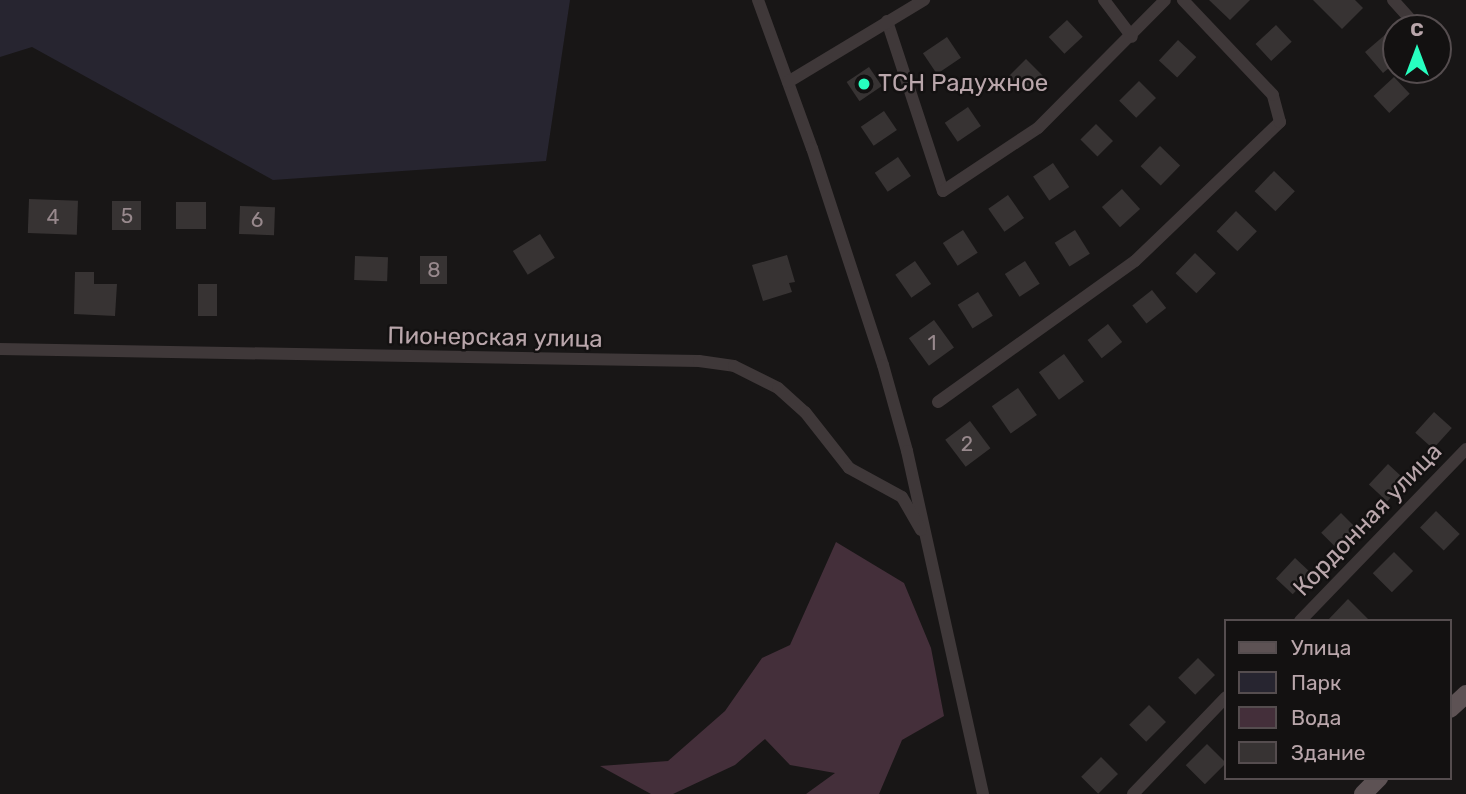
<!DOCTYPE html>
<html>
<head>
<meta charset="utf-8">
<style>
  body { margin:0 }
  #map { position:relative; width:1466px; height:794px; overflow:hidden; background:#181616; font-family:Rubik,sans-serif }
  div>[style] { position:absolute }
  .green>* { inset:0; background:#272530 }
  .water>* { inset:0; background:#442f3a }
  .building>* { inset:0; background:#373333; transform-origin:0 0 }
  .street>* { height:12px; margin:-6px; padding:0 6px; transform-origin:6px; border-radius:6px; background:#3f3839 }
  .primary>* { height:18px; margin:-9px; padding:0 9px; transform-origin:9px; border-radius:9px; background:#5d5254 }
  .dots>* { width:19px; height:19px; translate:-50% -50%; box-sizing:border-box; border:4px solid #131111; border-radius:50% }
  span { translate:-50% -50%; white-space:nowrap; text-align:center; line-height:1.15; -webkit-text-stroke:5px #131111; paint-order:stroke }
  .number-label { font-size:21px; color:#98898d }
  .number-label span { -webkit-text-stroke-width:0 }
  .poi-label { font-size:24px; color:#b9a6ab }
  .left { translate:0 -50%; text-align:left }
  .street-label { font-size:24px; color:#b9a6ab }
  .legend { position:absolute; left:1224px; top:619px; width:228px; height:161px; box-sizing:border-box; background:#131111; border:2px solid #554d4f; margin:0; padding:9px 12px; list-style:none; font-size:21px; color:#b9a6ab }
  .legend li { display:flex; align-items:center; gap:14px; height:35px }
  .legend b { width:35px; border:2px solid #554d4f }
  .north { position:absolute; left:1382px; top:14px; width:70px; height:70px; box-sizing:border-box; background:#131111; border:2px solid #554d4f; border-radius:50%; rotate:0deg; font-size:19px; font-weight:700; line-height:28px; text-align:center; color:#b9a6ab }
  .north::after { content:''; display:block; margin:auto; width:24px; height:32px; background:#27ffc0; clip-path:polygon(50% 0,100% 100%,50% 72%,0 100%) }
</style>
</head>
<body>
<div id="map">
  <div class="green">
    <div style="clip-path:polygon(0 0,570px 0,546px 161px,273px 180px,32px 47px,0 57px)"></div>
  </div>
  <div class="water">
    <div style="clip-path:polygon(836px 542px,904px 583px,931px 648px,944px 716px,902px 740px,879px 794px,806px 794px,835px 773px,790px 765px,765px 739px,735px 765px,673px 794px,651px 794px,600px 766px,668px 761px,725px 711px,762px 658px,790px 645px)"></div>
  </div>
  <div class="building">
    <div style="clip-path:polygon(1209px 0,1250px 0,1230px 20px)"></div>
    <div style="clip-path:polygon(1313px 0,1355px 0,1363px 8px,1342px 29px)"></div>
    <div style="left:1067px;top:20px;width:23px;height:25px;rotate:47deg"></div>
    <div style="left:1276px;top:25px;width:23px;height:28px;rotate:47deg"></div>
    <div style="clip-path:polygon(1386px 34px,1396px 45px,1396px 62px,1383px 73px,1365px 52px)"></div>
    <div style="left:947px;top:37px;width:25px;height:29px;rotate:56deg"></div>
    <div style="left:1178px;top:40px;width:25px;height:28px;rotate:43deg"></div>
    <div style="left:1026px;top:59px;width:24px;height:24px;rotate:45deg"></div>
    <div style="left:869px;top:67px;width:23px;height:27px;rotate:56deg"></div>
    <div style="left:1394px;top:77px;width:23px;height:28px;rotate:47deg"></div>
    <div style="left:1139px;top:81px;width:24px;height:28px;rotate:45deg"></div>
    <div style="left:968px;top:107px;width:23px;height:28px;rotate:56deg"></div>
    <div style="left:884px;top:111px;width:23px;height:28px;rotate:56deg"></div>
    <div style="left:1096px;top:124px;width:24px;height:22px;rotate:45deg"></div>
    <div style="left:1160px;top:146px;width:28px;height:28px;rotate:44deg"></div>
    <div style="left:898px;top:157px;width:23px;height:28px;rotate:56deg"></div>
    <div style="left:1053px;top:163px;width:29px;height:24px;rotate:56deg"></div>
    <div style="left:1274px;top:171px;width:29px;height:28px;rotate:44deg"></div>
    <div style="left:1122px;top:189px;width:27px;height:27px;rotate:48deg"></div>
    <div style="left:1008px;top:195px;width:28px;height:24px;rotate:55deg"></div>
    <div style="left:29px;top:199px;width:49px;height:34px;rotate:2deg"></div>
    <div style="left:112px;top:201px;width:29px;height:29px"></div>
    <div style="left:176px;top:202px;width:30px;height:27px"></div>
    <div style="left:240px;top:206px;width:35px;height:28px;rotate:2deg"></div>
    <div style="left:1236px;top:211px;width:29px;height:28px;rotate:44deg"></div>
    <div style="left:963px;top:230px;width:27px;height:24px;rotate:57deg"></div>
    <div style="left:1075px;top:230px;width:28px;height:24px;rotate:58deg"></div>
    <div style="left:540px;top:234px;width:28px;height:32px;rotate:58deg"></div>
    <div style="left:1195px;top:253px;width:29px;height:28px;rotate:44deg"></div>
    <div style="clip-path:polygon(787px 255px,795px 282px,789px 283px,792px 292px,763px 301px,752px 265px)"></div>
    <div style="left:355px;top:256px;width:33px;height:24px;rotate:2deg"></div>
    <div style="left:420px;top:256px;width:27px;height:28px"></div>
    <div style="left:915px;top:261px;width:28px;height:24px;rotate:55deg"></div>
    <div style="left:1025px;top:261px;width:27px;height:24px;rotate:57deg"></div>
    <div style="clip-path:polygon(75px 272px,94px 272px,94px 284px,117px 284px,115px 316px,74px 314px)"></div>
    <div style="left:198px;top:284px;width:19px;height:32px"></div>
    <div style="left:1152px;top:290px;width:23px;height:25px;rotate:52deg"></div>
    <div style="left:978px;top:292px;width:28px;height:24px;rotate:58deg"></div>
    <div style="left:934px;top:320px;width:34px;height:31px;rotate:54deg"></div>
    <div style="left:1108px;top:324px;width:23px;height:26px;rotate:52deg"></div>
    <div style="left:1064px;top:354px;width:34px;height:31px;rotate:54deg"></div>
    <div style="left:1018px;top:388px;width:33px;height:32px;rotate:55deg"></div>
    <div style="left:1434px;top:412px;width:24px;height:28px;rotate:42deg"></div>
    <div style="left:970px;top:421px;width:34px;height:31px;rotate:53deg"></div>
    <div style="left:1388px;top:464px;width:25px;height:28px;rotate:43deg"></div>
    <div style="left:1436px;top:511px;width:33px;height:23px;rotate:44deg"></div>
    <div style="left:1341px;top:513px;width:24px;height:28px;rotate:45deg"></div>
    <div style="left:1394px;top:552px;width:27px;height:30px;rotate:45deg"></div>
    <div style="left:1295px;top:558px;width:23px;height:28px;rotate:43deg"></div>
    <div style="clip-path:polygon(1348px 599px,1370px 621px,1327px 621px)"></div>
    <div style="left:1198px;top:658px;width:24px;height:28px;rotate:45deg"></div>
    <div style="left:1149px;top:705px;width:24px;height:28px;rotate:45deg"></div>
    <div style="left:1207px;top:744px;width:27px;height:30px;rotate:45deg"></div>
    <div style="left:1101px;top:757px;width:24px;height:28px;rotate:45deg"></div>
  </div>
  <div class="street">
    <div style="left:758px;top:0;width:158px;rotate:70deg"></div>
    <div style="left:812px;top:148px;width:228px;rotate:71.9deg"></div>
    <div style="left:883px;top:365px;width:89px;rotate:74.4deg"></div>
    <div style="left:907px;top:451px;width:351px;rotate:77.5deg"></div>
    <div style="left:1104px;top:0;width:46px;rotate:52.9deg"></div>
    <div style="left:1393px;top:0;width:38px;rotate:48deg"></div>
    <div style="left:887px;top:21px;width:179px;rotate:71.8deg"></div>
    <div style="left:943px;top:191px;width:114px;rotate:-33.6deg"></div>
    <div style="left:1038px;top:128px;width:180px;rotate:-45.2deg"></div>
    <div style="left:788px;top:82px;width:159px;rotate:-31.1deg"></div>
    <div style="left:0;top:349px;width:699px;rotate:0.98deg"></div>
    <div style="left:699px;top:361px;width:35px;rotate:8deg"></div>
    <div style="left:734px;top:366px;width:49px;rotate:26.6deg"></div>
    <div style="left:778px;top:388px;width:36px;rotate:42deg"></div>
    <div style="left:805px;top:412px;width:71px;rotate:51.8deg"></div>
    <div style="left:849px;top:468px;width:60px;rotate:28.7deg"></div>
    <div style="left:902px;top:497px;width:38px;rotate:60deg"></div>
    <div style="left:938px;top:402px;width:242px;rotate:-35.6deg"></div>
    <div style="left:1135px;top:261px;width:201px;rotate:-43.8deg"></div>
    <div style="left:1280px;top:122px;width:28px;rotate:-105deg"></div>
    <div style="left:1273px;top:95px;width:131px;rotate:-133.5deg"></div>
    <div style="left:1300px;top:621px;width:239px;rotate:-46deg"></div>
    <div style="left:1133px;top:794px;width:134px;rotate:-46.2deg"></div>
  </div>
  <div class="primary">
    <div style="left:1450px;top:709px;width:22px;rotate:-43deg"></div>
    <div style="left:1363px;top:794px;width:23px;rotate:-45deg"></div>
  </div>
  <div class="dots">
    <div style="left:864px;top:84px;background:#27ffc0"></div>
  </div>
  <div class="number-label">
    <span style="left:127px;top:216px">5</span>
    <span style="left:53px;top:217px">4</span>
    <span style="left:257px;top:220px">6</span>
    <span style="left:434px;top:270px">8</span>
    <span style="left:932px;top:343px">1</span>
    <span style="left:967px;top:444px">2</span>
  </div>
  <div class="poi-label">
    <span class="left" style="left:878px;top:84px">ТСН Радужное</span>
  </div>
  <div class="street-label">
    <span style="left:495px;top:338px;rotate:1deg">Пионерская улица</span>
    <span style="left:1368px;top:520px;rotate:-46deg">Кордонная улица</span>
  </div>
  <ul class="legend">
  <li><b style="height:9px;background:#5d5254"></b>Улица</li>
  <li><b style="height:19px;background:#272530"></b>Парк</li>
  <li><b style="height:19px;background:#442f3a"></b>Вода</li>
  <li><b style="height:19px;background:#373333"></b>Здание</li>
  </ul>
  <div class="north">С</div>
</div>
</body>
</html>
